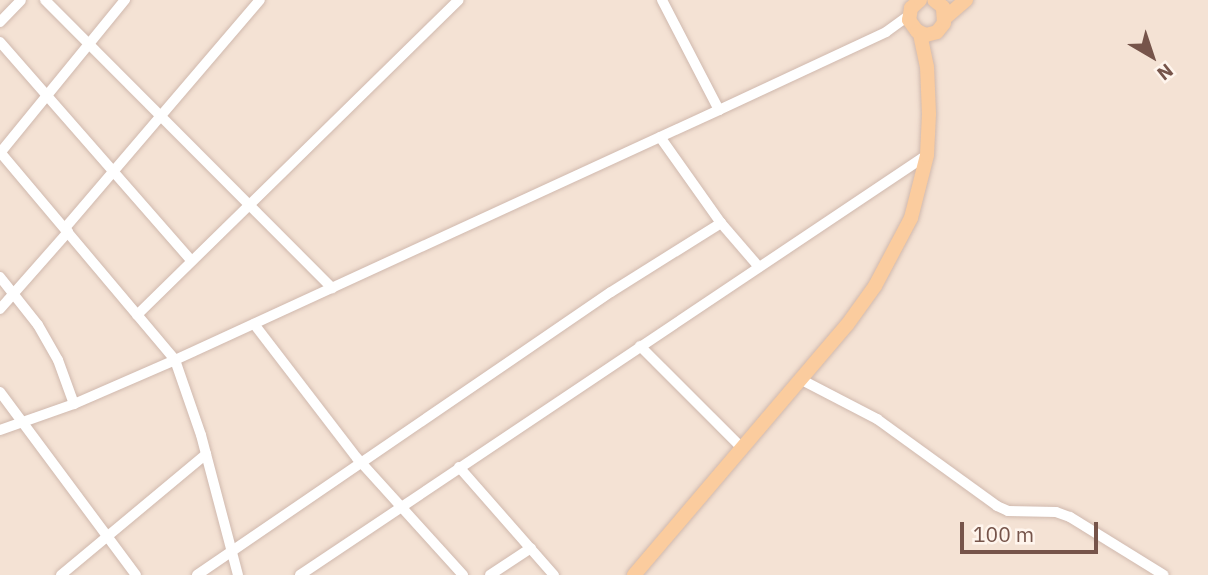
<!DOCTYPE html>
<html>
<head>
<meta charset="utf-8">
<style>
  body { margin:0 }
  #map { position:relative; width:1208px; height:575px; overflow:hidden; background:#fdf1e6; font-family:"IBM Plex Sans",sans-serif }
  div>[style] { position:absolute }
  .residential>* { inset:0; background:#f4e2d4; transform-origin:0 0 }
  .roads { filter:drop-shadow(0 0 2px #d0b9ae) drop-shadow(0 0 2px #d0b9ae) }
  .minor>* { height:10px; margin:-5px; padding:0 5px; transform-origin:5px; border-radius:5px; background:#fff }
  .major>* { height:14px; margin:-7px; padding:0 7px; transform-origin:7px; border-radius:7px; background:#fbcc9e }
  span { translate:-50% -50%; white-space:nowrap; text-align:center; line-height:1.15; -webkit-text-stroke:5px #fff5ed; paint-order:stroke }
  .north { position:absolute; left:1117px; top:21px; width:70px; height:70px; -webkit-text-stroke:5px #fff5ed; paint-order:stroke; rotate:141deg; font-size:19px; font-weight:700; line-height:28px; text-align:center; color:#76544a }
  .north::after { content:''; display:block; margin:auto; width:24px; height:32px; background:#76544a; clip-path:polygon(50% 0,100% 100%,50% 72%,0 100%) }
  .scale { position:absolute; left:960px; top:522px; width:138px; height:32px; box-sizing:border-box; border:4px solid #76544a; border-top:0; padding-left:9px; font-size:21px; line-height:24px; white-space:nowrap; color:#76544a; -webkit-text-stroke:5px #fff5ed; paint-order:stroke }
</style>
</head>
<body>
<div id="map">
  <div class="residential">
    <div style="left:0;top:0;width:1208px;height:575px"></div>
  </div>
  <div class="roads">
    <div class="minor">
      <div style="left:45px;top:0;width:407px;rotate:45.1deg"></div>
      <div style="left:662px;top:0;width:124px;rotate:62.6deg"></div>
      <div style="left:0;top:22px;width:30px;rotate:-46deg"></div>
      <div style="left:0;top:42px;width:291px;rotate:48.8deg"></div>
      <div style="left:660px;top:137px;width:105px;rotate:54.7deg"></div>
      <div style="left:721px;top:223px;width:58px;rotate:49.2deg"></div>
      <div style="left:0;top:152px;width:272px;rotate:49.9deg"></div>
      <div style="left:175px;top:360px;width:79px;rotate:70.9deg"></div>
      <div style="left:201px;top:435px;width:145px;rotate:75.2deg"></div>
      <div style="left:0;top:153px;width:198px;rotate:-50.8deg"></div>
      <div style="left:65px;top:228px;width:300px;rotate:-49.5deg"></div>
      <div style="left:0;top:277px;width:61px;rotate:51.6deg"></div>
      <div style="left:38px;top:325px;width:40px;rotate:60.3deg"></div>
      <div style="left:58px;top:360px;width:47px;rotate:70deg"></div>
      <div style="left:0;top:309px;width:103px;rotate:-48.6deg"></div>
      <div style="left:137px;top:315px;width:450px;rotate:-44.4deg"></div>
      <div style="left:254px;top:324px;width:169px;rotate:52.5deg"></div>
      <div style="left:357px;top:458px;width:158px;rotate:47.8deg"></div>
      <div style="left:640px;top:346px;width:144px;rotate:45deg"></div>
      <div style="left:802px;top:380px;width:85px;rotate:27.5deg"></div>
      <div style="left:877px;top:419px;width:148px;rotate:35.9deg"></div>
      <div style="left:997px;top:506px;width:12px;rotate:24deg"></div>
      <div style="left:1008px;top:511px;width:48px;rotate:1.2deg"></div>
      <div style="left:1056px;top:512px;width:15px;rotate:20deg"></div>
      <div style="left:1070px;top:517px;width:110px;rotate:31.7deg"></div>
      <div style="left:0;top:392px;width:228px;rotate:53.4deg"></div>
      <div style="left:0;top:430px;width:78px;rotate:-19.4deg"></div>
      <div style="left:74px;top:404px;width:110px;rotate:-23.5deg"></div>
      <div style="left:175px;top:360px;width:599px;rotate:-24.68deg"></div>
      <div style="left:719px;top:110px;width:184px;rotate:-25deg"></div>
      <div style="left:886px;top:32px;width:29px;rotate:-36deg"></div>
      <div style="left:459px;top:467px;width:144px;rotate:48.7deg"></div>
      <div style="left:61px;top:575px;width:189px;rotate:-39.8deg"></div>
      <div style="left:197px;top:575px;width:501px;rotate:-34.36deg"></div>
      <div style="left:611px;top:292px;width:130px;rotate:-32.1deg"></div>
      <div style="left:300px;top:575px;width:755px;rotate:-33.82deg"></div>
      <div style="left:490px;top:575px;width:49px;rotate:-33.4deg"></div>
    </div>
    <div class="major">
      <div style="left:920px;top:0;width:12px;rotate:138deg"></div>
      <div style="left:911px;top:8px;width:12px;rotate:99deg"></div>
      <div style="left:909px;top:20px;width:14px;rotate:54deg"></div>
      <div style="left:917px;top:31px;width:10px;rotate:24deg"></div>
      <div style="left:926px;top:35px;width:11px;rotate:-15deg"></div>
      <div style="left:937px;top:32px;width:11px;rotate:-52deg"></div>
      <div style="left:944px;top:23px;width:16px;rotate:-94deg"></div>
      <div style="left:943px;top:7px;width:11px;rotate:-142deg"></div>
      <div style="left:945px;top:18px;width:28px;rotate:-41deg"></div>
      <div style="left:634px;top:575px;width:328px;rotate:-49.6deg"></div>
      <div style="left:847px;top:325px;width:48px;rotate:-54.3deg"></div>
      <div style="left:875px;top:286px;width:77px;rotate:-62.1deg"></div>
      <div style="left:911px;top:218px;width:65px;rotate:-75.7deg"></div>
      <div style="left:927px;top:155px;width:41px;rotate:-87.2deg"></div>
      <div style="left:929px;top:114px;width:47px;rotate:-92.4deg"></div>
      <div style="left:927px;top:67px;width:35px;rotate:-102deg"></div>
    </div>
  </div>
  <div class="north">N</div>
  <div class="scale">100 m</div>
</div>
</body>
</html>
